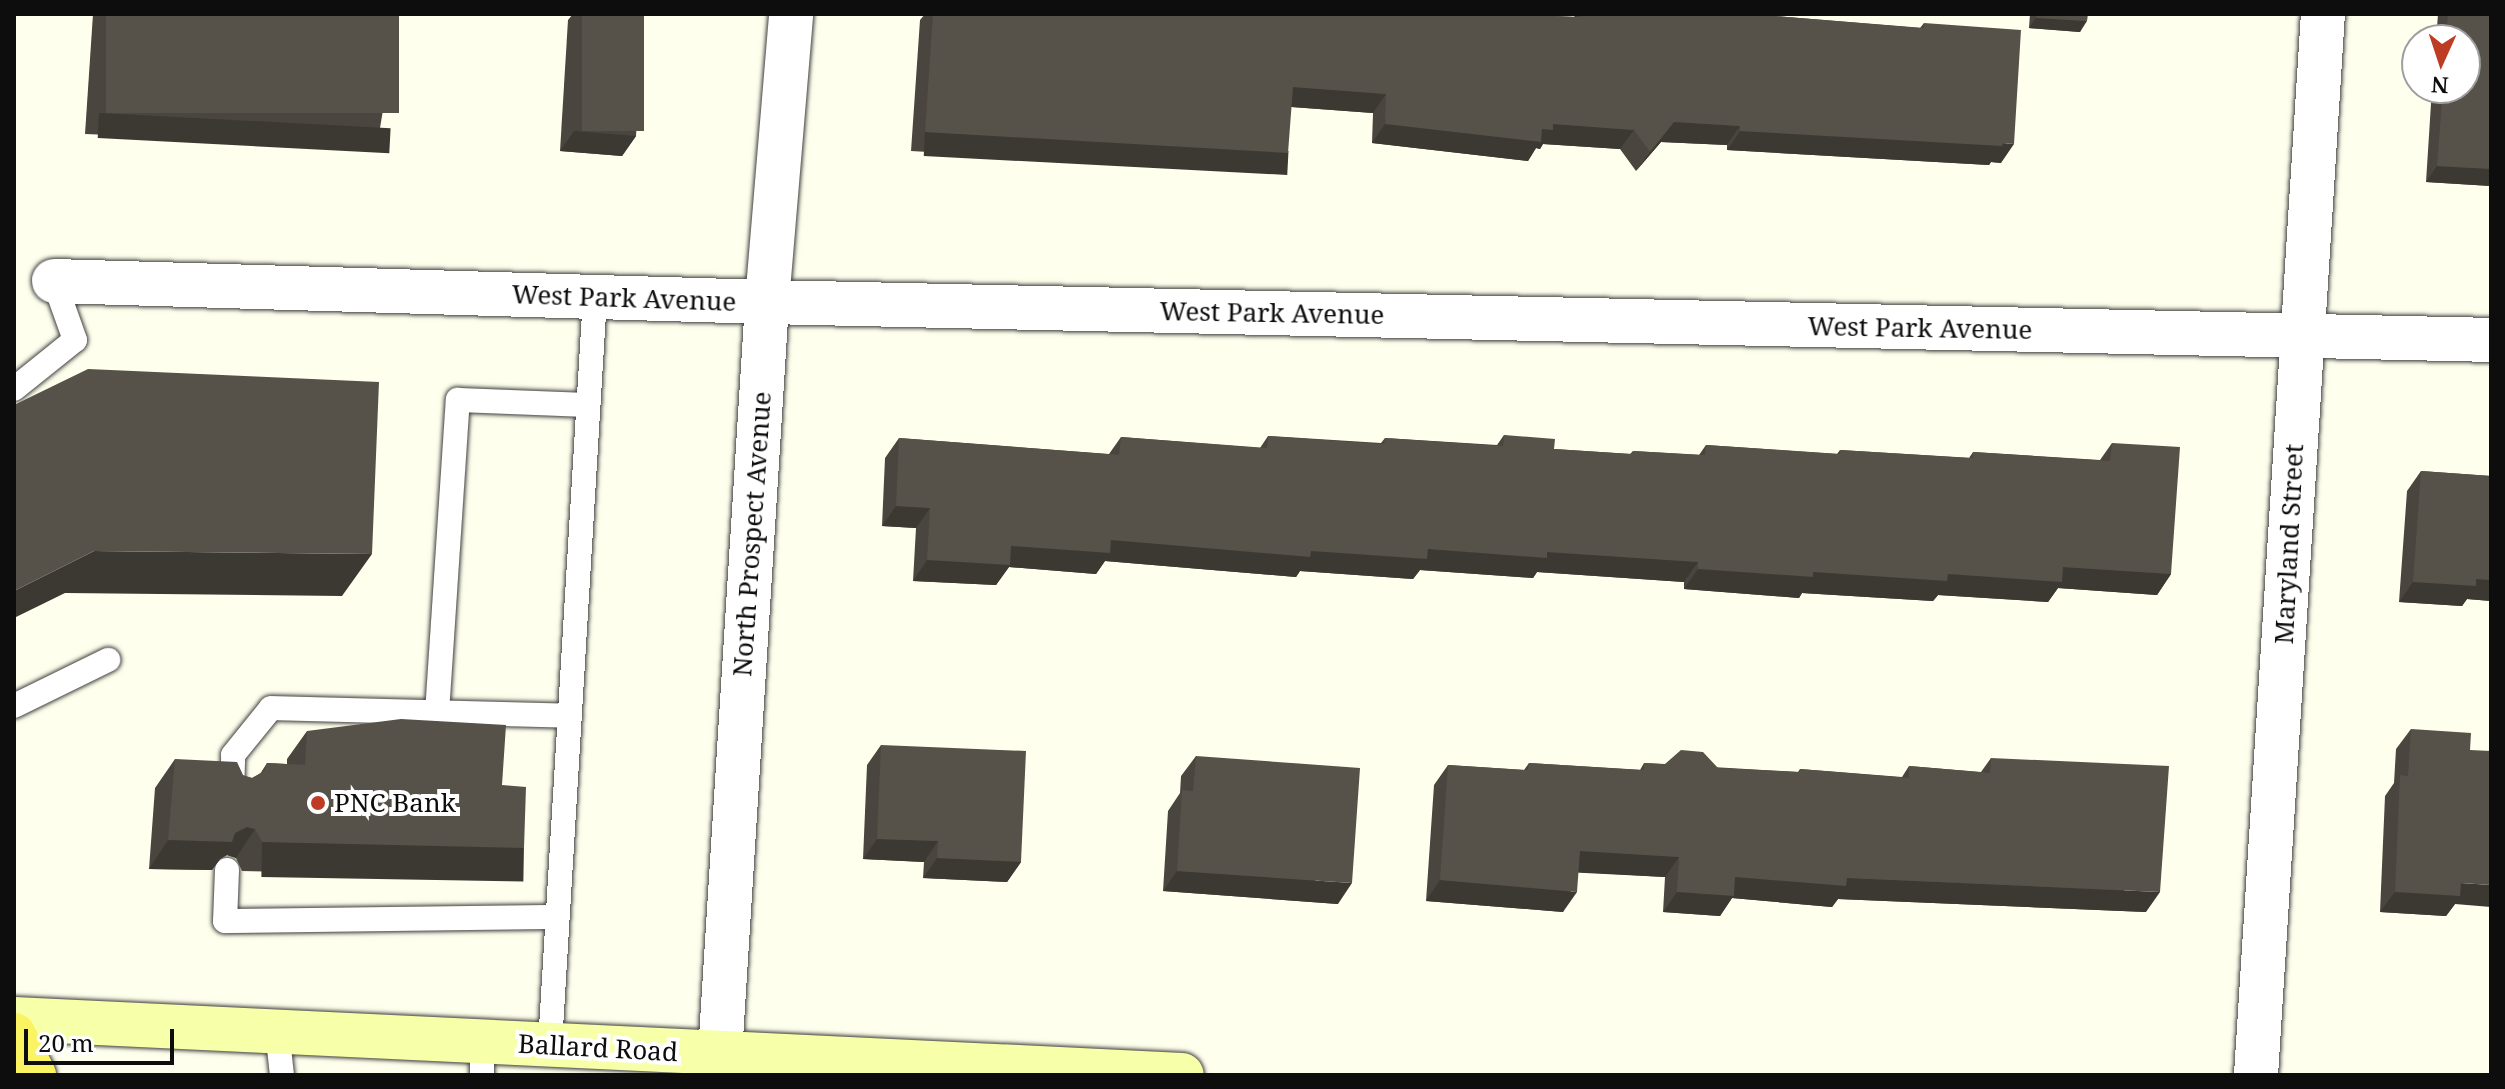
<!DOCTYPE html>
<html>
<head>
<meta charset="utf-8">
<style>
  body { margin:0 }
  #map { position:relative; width:2505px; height:1089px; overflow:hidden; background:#ffffed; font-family:"Noto Serif",serif }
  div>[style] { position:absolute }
  .roads { filter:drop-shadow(0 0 2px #404040) drop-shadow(0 0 2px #404040) }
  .lane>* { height:24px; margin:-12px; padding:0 12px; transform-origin:12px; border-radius:12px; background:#fff }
  .street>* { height:44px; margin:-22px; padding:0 22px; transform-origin:22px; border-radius:22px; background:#fff }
  .secondary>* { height:44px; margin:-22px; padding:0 22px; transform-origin:22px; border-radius:22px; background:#f7ffa8 }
  .primary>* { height:44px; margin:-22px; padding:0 22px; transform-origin:22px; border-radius:22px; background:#faf462 }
  .wall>* { inset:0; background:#4a463f }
  .shaded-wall>* { inset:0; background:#3c3933; transform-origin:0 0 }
  .building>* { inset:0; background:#565149; transform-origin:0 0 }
  .dots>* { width:22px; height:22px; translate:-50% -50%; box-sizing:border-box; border:4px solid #fff; border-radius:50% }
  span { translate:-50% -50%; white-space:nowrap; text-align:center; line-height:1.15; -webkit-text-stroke:8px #fff; paint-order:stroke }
  .street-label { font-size:26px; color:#0d0d0d }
  .poi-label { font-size:26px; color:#0d0d0d }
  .left { translate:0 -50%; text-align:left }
  .frame { position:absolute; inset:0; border:16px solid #0d0d0d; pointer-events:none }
  .north { position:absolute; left:2401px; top:24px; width:80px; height:80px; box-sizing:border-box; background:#fff; border:2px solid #9e9e9e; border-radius:50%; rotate:183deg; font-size:22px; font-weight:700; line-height:32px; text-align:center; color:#0d0d0d }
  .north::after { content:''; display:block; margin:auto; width:28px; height:36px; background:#be3c23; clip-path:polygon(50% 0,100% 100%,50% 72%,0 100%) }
  .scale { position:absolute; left:24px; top:1029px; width:150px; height:36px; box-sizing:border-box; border:4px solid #0d0d0d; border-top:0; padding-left:10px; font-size:24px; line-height:28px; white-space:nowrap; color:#0d0d0d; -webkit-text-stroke:6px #fff; paint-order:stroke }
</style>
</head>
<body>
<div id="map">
  <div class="roads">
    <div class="lane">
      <div style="left:14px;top:389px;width:78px;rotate:-38.8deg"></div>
      <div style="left:75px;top:340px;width:63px;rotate:-109.6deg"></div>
      <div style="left:14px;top:706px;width:105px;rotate:-26.1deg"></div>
      <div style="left:437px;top:713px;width:314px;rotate:-86.2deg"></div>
      <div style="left:458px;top:400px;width:130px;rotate:2.2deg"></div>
      <div style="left:232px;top:791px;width:36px;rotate:-88deg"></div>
      <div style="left:233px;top:755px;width:60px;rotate:-51deg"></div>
      <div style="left:271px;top:708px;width:297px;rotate:1.5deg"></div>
      <div style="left:227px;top:870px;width:51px;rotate:92.2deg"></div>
      <div style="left:225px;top:921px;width:331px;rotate:-0.7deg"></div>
      <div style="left:277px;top:1030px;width:45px;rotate:83.7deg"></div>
      <div style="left:550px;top:1045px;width:749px;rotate:-86.56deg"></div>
      <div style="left:482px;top:1075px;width:33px;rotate:-90deg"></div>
    </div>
    <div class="street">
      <div style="left:54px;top:281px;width:713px;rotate:1.69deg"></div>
      <div style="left:767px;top:302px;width:1724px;rotate:1.26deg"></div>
      <div style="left:720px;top:1054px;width:753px;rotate:-86.42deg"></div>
      <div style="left:767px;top:302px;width:289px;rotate:-85.2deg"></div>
      <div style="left:2256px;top:1075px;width:1063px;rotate:-86.39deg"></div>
    </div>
    <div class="secondary">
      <div style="left:14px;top:1019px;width:1169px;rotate:2.74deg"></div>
    </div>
    <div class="primary">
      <div style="left:14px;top:1035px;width:45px;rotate:63.4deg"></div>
    </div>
  </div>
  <div class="wall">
    <div style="clip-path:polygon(93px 14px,399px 14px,377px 146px,85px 134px)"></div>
    <div style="clip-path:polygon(573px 14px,644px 14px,636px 136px,622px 156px,560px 151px,568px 20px)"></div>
    <div style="clip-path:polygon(925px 14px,1505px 14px,1574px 17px,1576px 14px,1750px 14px,1920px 28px,1924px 23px,2001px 163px,1991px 162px,1989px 165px,1727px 150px,1727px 145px,1661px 142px,1636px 171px,1620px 149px,1543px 144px,1540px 149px,1536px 148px,1528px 161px,1372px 143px,1373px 113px,1291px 107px,1275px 172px,911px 151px,920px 20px)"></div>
    <div style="clip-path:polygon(2030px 14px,2088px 14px,2080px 32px,2029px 28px)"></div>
    <div style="clip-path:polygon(2438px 14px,2491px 14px,2491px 186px,2426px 182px,2432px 88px,2465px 88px,2465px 40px,2436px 40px)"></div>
    <div style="clip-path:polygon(1504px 435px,1554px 449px,1630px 454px,1633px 451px,1699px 455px,1706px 445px,1837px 454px,1840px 450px,1969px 458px,1973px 452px,2100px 460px,2112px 443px,2171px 574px,2157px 595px,2058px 588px,2048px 602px,1938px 595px,1933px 601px,1802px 593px,1799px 598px,1684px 589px,1684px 582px,1537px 572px,1533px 578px,1420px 570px,1413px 579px,1300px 571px,1296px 577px,1105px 561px,1096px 574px,1009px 567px,996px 585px,913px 581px,916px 528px,882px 526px,885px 458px,899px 438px,1109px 454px,1121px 437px,1260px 448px,1268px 436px,1381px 443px,1385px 438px,1497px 445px)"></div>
    <div style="clip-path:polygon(2421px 471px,2491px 476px,2491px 601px,2467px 599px,2462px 606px,2399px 602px,2407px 491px)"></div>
    <div style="clip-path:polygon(2411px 729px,2455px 904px,2446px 916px,2380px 912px,2385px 796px,2394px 783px,2396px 749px)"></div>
    <div style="clip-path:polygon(307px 731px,502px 785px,524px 848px,504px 877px,242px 871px,236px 858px,227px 855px,220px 859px,212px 870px,149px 869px,155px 788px,175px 759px,252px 778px,260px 774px,267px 763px,287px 764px,287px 759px)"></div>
    <div style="clip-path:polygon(881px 745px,1021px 862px,1007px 882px,923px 878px,924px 862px,863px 859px,867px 765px)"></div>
    <div style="clip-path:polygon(1196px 756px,1338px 904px,1163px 891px,1168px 811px,1180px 793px,1181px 776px)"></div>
    <div style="clip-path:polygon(1991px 758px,2146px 912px,1838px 899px,1832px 907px,1732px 898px,1720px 916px,1663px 912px,1665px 877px,1578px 872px,1563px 912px,1426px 901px,1434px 785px,1448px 765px,1524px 770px,1529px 763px,1640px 770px,1644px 763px,1798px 772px,1800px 769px,1902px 777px,1909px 766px,1981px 772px)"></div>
  </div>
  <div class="shaded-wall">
    <div style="clip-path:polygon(2036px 18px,2087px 21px,2080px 32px,2029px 28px)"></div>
    <div style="clip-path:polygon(1293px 87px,1386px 94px,1373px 113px,1279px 106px)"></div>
    <div style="left:99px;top:113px;width:292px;height:25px;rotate:3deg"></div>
    <div style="clip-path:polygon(1674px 122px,1740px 126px,1727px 145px,1661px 142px,1636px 171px,1650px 152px)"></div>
    <div style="clip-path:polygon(1385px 124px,1542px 129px,1553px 124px,1634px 130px,1620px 149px,1543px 144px,1540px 149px,1536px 148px,1528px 161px,1372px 143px)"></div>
    <div style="clip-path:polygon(574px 131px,636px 136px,622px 156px,560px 151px)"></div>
    <div style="clip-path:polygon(1740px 131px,2003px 143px,2014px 144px,2001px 163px,1991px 162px,1989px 165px,1727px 150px)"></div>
    <div style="left:925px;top:132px;width:364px;height:24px;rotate:3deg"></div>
    <div style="clip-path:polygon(2437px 166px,2491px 169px,2491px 186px,2426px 182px)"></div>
    <div style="clip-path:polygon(896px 506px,930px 508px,916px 528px,882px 526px)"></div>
    <div style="clip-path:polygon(1111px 540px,1311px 551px,1428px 549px,1547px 552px,1698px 562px,1684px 582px,1537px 572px,1533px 578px,1420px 570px,1413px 579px,1300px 571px,1296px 577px,1105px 561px,1096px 574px,1009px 567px,996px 585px,913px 581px,927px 560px,1011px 546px)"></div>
    <div style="clip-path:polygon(94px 551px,372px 554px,342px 596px,65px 593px,14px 618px,14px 591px)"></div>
    <div style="clip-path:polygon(2063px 567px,2171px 574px,2157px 595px,2058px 588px,2048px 602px,1938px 595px,1933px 601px,1802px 593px,1799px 598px,1684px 589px,1698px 569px,1948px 574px)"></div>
    <div style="clip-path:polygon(2476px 579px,2491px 580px,2491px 601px,2467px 599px,2462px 606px,2399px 602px,2413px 582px)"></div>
    <div style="clip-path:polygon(247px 827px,255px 829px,236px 858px,227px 855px,220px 859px,212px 870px,149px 869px,168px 840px)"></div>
    <div style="clip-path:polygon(877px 839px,938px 841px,924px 862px,863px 859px)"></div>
    <div style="left:262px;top:842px;width:262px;height:35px;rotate:1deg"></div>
    <div style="clip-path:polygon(1580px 851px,1679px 857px,1665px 877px,1565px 872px)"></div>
    <div style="clip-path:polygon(937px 858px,1021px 862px,1007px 882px,923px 878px)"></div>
    <div style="clip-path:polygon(1177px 871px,1352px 883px,1338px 904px,1163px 891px)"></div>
    <div style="clip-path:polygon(1735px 877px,1847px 878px,2160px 892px,2146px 912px,1838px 899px,1832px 907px,1732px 898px,1720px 916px,1663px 912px,1677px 892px)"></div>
    <div style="clip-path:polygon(1440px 880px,1577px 892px,1563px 912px,1426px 901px)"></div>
    <div style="clip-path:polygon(2461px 883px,2491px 885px,2491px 907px,2455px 904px,2446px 916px,2380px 912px,2395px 892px)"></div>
  </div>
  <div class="building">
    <div style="left:106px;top:14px;width:293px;height:99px"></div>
    <div style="left:582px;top:14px;width:62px;height:117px"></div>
    <div style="clip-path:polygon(933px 14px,1505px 14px,1580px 17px,1580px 14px,1750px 14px,1924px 28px,1924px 23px,2021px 30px,2014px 144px,2003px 143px,2002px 146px,1740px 131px,1740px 126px,1674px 122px,1650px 152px,1634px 130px,1553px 124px,1553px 130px,1542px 129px,1541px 142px,1385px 124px,1386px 94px,1293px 87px,1288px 153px,925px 132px)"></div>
    <div style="clip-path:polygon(2037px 14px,2088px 14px,2087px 21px,2036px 18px)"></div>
    <div style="clip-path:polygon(2448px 14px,2491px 14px,2491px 169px,2437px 166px,2443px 88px,2465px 88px,2465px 40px,2446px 40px)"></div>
    <div style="clip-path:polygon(88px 369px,379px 382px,372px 554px,94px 551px,14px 591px,14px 405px)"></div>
    <div style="clip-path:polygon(1504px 435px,1555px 439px,1554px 449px,1632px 454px,1633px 451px,1705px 455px,1706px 445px,1840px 454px,1840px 450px,1973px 458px,1973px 452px,2110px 461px,2112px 443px,2180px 447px,2171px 574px,2063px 567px,2062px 582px,1948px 574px,1947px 581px,1813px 572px,1813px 577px,1698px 569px,1698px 562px,1547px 552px,1547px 558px,1428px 549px,1427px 559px,1311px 551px,1310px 557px,1111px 540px,1110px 553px,1011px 546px,1010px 565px,927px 560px,930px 508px,896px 506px,899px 438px,1119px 455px,1121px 437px,1267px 448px,1268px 436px,1384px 444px,1385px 438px,1503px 446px)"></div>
    <div style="clip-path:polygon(2421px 471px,2491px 476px,2491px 580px,2476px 579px,2476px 586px,2413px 582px)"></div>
    <div style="clip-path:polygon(401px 719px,506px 725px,502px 785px,526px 787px,524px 848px,262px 842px,255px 829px,247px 827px,235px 833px,232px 842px,168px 840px,175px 759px,237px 762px,243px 775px,252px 778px,264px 771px,267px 763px,305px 765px,307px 731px)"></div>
    <div style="clip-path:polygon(2411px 729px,2471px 733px,2470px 750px,2491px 751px,2491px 885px,2461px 883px,2460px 896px,2395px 892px,2400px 775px,2408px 776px)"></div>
    <div style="clip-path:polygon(881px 745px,1026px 751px,1021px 862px,937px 858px,938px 841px,877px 839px)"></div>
    <div style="clip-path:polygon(1681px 750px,1703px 752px,1718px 768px,1800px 772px,1800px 769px,1909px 778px,1909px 766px,1990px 773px,1991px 758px,2169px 766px,2160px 892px,1847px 878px,1846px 886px,1735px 877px,1734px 896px,1677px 892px,1679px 857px,1580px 851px,1577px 892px,1440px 880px,1448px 765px,1528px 770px,1529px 763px,1644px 770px,1644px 763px,1665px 764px)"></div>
    <div style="clip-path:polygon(1196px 756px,1360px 768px,1352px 883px,1177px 871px,1182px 790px,1193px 791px)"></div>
  </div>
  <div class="dots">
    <div style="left:318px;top:803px;background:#be3c23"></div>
  </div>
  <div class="street-label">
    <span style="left:624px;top:298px;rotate:2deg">West Park Avenue</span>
    <span style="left:1272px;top:313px;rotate:1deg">West Park Avenue</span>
    <span style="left:1920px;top:328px;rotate:1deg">West Park Avenue</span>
    <span style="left:752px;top:534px;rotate:-86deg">North Prospect Avenue</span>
    <span style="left:2289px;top:544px;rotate:-87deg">Maryland Street</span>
    <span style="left:598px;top:1048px;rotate:3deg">Ballard Road</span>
  </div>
  <div class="poi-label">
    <span class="left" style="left:334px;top:803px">PNC Bank</span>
  </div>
  <div class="frame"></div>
  <div class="north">N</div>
  <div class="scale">20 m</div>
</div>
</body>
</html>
